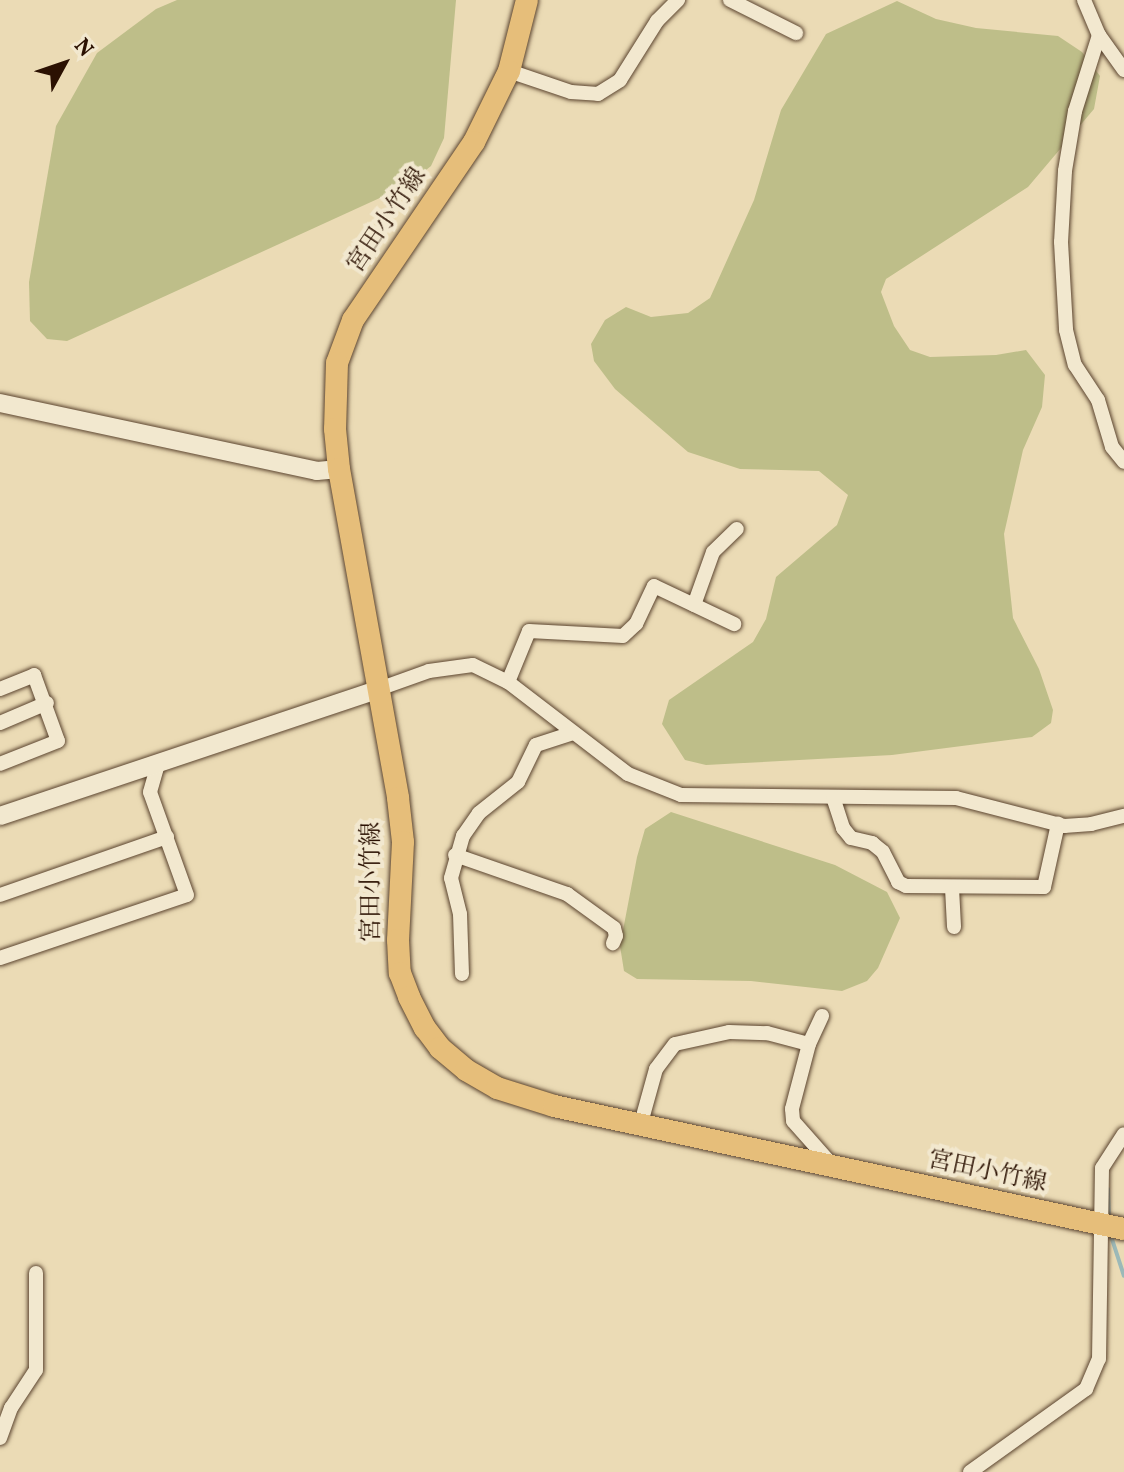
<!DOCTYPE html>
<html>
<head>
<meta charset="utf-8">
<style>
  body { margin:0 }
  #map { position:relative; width:1124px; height:1472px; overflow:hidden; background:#ebdbb5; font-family:Vollkorn,"Noto Serif JP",serif }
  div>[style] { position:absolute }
  .green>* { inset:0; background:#bebe89 }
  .stream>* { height:4px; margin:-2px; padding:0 2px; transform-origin:2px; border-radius:2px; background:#9cb9b8 }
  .roads { filter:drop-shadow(0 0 2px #5b442f) drop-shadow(0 0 2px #5b442f) }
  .street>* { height:14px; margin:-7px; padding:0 7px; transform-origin:7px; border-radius:7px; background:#f2e8cf }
  .secondary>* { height:18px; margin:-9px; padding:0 9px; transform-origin:9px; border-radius:9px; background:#f2e8cf }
  .primary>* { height:22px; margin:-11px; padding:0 11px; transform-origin:11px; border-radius:11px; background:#e6be7a }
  span { translate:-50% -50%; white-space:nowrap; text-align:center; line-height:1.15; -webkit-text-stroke:8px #f2e8cf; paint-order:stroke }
  .street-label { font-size:24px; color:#2b1102 }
  .north { position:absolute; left:24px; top:24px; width:80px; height:80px; -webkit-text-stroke:6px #f2e8cf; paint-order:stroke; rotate:50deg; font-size:22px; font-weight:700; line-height:32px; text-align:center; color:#2b1102 }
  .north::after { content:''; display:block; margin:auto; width:28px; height:36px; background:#2b1102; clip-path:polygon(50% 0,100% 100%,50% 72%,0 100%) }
</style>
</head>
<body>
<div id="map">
  <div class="green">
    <div style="clip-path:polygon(177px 0,456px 0,444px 138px,431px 166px,406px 186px,67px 341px,47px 339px,30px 321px,29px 282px,56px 126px,97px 53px,156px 9px)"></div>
    <div style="clip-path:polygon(897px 1px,936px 19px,976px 28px,1058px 36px,1082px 52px,1100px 76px,1094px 109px,1028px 187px,886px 279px,881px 292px,894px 326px,910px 350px,930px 357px,996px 355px,1026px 350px,1045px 375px,1042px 407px,1023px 450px,1004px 534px,1013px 618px,1039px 669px,1053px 710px,1051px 723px,1032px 737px,892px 755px,706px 765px,685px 760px,662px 724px,669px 700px,753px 642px,766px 619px,776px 577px,837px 525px,848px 495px,819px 471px,740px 469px,688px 452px,615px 389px,594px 361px,591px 344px,605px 320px,626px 307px,651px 317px,688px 313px,710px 298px,754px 200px,781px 110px,826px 34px)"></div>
    <div style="clip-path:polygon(671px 812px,835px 865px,887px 892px,900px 918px,878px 968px,867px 981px,842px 991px,751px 981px,637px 979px,624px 971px,620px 946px,637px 857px,645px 829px)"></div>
  </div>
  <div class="stream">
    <div style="left:1108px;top:1189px;width:31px;rotate:88deg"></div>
    <div style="left:1110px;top:1233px;width:45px;rotate:72deg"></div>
  </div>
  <div class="roads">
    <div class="street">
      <div style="left:730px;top:0;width:74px;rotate:26.6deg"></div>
      <div style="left:1084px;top:0;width:38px;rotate:67deg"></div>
      <div style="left:1099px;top:35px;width:43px;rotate:54.5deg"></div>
      <div style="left:1099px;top:35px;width:80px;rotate:107.5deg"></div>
      <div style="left:1075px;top:111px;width:61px;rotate:99.5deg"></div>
      <div style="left:1065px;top:171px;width:71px;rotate:93.2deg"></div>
      <div style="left:1061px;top:242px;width:88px;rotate:86.7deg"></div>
      <div style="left:1066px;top:330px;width:36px;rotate:76deg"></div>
      <div style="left:1075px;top:365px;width:42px;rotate:56.7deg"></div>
      <div style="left:1098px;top:400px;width:49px;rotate:73.4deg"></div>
      <div style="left:1112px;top:447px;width:19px;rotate:51deg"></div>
      <div style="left:509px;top:71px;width:65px;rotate:18.7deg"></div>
      <div style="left:571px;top:92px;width:27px;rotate:4deg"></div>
      <div style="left:598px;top:94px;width:26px;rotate:-32deg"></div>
      <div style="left:620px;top:80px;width:70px;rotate:-57.9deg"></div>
      <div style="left:657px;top:21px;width:30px;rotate:-45deg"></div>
      <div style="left:694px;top:605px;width:56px;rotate:-70.3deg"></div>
      <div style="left:713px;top:552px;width:33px;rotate:-44deg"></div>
      <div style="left:508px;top:682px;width:55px;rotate:-67.6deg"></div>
      <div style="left:529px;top:631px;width:94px;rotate:3deg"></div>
      <div style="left:623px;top:636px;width:18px;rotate:-43deg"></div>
      <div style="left:636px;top:624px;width:42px;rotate:-64.7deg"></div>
      <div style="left:654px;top:586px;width:89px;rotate:25.4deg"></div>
      <div style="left:0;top:689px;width:37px;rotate:-22deg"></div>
      <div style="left:34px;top:675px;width:70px;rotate:70deg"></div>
      <div style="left:58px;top:741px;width:62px;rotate:158.4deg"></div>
      <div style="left:376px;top:690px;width:56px;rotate:-19.7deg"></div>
      <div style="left:429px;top:671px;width:44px;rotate:-7.8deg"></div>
      <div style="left:473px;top:665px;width:39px;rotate:26deg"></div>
      <div style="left:508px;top:682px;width:151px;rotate:37.5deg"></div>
      <div style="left:628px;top:774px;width:57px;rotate:21.6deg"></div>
      <div style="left:681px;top:795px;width:275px;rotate:0.6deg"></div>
      <div style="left:956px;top:798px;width:112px;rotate:14.5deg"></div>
      <div style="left:1064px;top:826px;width:27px;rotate:-4deg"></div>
      <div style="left:1091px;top:824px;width:34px;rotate:-14deg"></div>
      <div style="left:0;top:723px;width:51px;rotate:-23.1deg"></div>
      <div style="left:833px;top:797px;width:33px;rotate:72deg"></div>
      <div style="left:843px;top:828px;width:13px;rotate:51deg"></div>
      <div style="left:851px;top:838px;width:22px;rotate:13deg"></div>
      <div style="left:872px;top:843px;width:14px;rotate:39deg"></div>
      <div style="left:883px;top:852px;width:34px;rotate:63deg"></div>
      <div style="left:898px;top:882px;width:9px;rotate:27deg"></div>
      <div style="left:906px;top:886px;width:138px;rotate:0.4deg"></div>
      <div style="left:1044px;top:887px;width:65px;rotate:-77.5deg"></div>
      <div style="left:455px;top:855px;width:119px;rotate:19.2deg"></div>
      <div style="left:567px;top:894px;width:58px;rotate:35.9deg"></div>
      <div style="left:614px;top:928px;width:8px;rotate:76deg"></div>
      <div style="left:616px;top:936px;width:8px;rotate:113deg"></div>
      <div style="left:952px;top:888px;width:39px;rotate:87deg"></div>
      <div style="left:0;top:895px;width:177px;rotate:-19.2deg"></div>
      <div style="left:0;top:958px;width:197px;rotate:-18.6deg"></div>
      <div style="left:187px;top:895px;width:109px;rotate:-109.8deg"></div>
      <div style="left:150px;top:792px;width:29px;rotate:-74deg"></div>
      <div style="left:462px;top:974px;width:60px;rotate:-91.9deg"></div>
      <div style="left:460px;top:914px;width:37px;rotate:-104deg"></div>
      <div style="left:451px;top:878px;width:44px;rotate:-74.1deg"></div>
      <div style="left:463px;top:836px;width:28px;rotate:-55deg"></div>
      <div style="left:479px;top:813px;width:50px;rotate:-38.5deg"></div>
      <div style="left:518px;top:782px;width:41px;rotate:-64.1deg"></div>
      <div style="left:536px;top:745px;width:38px;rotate:-18deg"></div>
      <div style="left:809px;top:1044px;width:67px;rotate:104.7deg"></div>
      <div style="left:792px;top:1109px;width:12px;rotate:85deg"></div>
      <div style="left:793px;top:1121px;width:60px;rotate:48.4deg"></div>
      <div style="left:641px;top:1123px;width:56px;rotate:-74.5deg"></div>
      <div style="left:656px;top:1069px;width:31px;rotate:-53deg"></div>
      <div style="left:675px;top:1044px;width:55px;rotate:-12.5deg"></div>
      <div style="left:729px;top:1032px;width:38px;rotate:2deg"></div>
      <div style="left:767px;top:1033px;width:43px;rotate:14.7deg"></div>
      <div style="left:809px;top:1044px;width:31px;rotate:-65deg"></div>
      <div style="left:0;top:1438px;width:32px;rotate:-70deg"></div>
      <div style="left:11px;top:1408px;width:45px;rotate:-56.7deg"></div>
      <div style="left:36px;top:1370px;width:97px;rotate:-90deg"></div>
      <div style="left:970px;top:1472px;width:143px;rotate:-35.6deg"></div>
      <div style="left:1086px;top:1389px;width:33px;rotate:-67deg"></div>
      <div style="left:1099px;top:1359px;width:191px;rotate:-89.1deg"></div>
      <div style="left:1102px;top:1168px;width:40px;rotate:-57.1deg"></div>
    </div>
    <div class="secondary">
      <div style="left:0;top:403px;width:324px;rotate:12.1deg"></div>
      <div style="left:317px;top:471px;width:22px;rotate:-5deg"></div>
      <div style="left:0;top:816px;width:397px;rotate:-18.5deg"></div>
    </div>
    <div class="primary">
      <div style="left:527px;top:0;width:73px;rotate:104.2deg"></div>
      <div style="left:509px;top:71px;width:79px;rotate:116.2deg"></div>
      <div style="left:474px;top:142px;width:215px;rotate:124.2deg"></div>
      <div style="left:353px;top:320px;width:46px;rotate:110.4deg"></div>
      <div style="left:337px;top:363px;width:66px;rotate:91.7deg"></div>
      <div style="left:335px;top:429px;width:40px;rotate:84.3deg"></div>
      <div style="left:339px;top:469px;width:334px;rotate:79.8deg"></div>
      <div style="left:398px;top:798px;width:44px;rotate:83.5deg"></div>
      <div style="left:403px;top:842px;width:98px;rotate:92.9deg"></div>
      <div style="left:398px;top:940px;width:33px;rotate:87deg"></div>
      <div style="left:400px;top:973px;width:26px;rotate:69deg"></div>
      <div style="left:409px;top:997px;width:35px;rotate:63deg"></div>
      <div style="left:425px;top:1028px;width:25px;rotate:53deg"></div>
      <div style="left:440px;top:1048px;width:34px;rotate:40deg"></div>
      <div style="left:466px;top:1070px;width:36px;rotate:30deg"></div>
      <div style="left:497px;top:1088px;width:60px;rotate:17.5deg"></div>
      <div style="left:554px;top:1106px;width:583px;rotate:12.18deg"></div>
    </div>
  </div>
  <div class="street-label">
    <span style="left:388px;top:221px;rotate:-56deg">宮田小竹線</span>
    <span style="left:373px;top:882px;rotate:-90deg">宮田小竹線</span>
    <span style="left:987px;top:1173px;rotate:12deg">宮田小竹線</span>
  </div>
  <div class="north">N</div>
</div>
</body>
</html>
